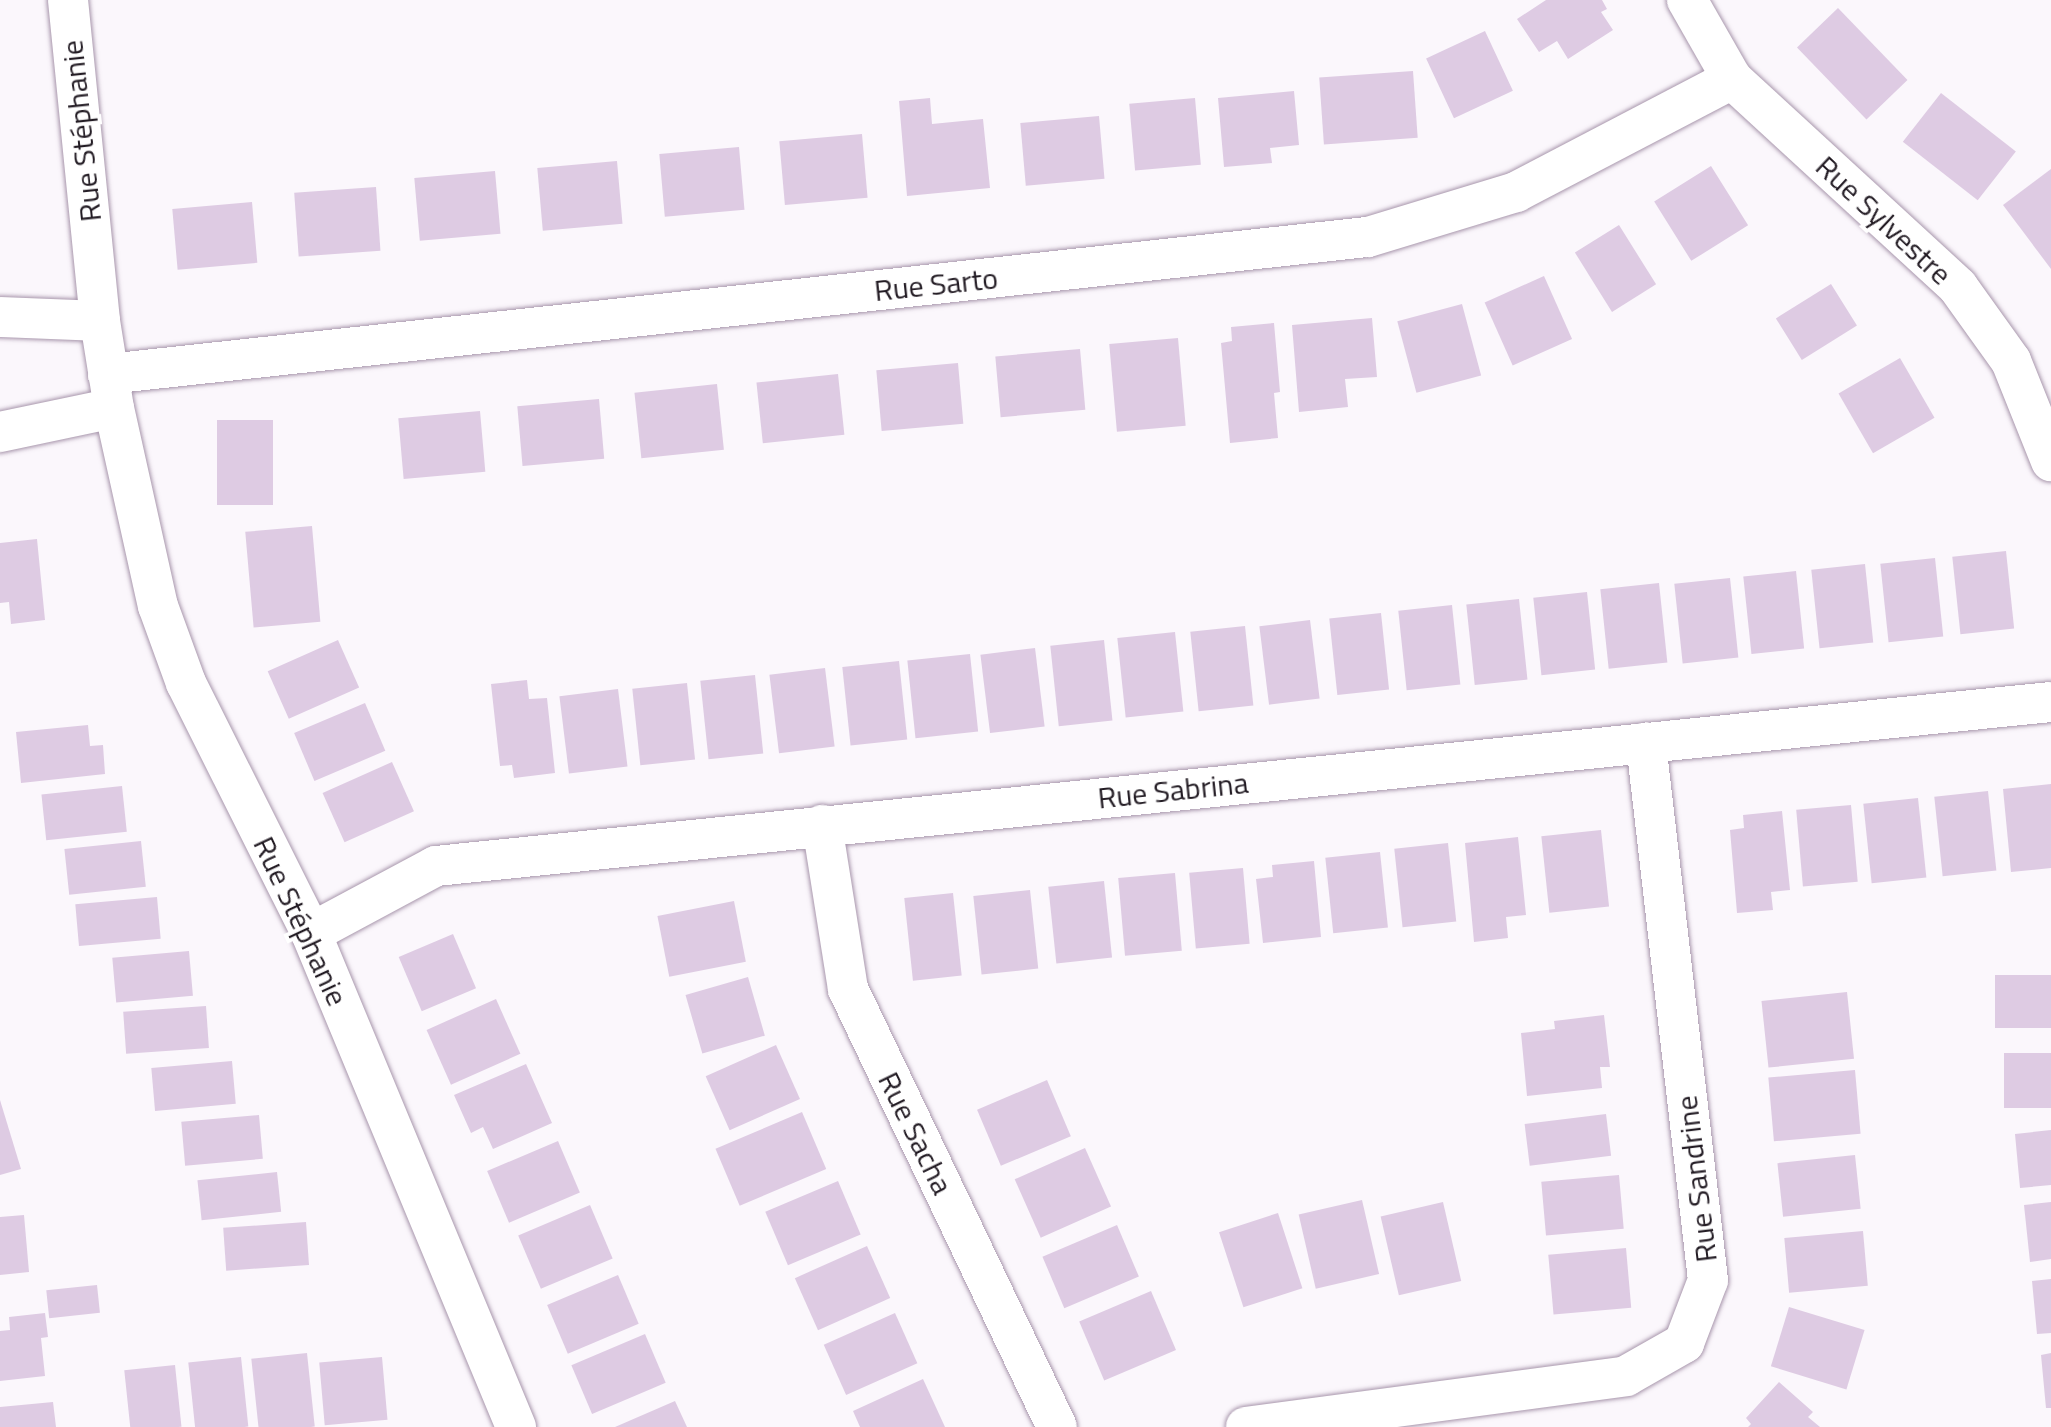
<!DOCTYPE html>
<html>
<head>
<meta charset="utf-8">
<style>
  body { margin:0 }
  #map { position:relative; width:2051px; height:1427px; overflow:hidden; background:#fbf7fc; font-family:"Titillium Web",sans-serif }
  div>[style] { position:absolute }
  .building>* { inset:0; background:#decbe3; transform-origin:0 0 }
  .roads { filter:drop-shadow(0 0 2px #a896ac) drop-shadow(0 0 2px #a896ac) }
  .street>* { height:40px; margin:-20px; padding:0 20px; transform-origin:20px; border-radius:20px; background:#fff }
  span { translate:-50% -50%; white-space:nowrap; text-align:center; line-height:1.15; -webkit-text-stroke:8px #fff; paint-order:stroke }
  .street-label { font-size:30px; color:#231c24 }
</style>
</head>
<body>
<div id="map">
  <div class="building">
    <div style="clip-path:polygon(1546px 0,1602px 0,1607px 9px,1601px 12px,1613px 30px,1568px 59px,1557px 41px,1539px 52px,1517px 19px)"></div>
    <div style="left:1838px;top:8px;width:100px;height:57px;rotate:46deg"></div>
    <div style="left:1485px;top:31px;width:66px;height:65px;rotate:65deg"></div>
    <div style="left:1413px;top:71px;width:67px;height:94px;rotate:86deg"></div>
    <div style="clip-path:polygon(1294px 91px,1299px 145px,1270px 148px,1272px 163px,1224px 167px,1218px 98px)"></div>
    <div style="left:1941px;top:93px;width:95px;height:62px;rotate:38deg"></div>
    <div style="clip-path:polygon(930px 98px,932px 124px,983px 119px,990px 188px,907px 196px,899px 101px)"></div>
    <div style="left:1195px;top:98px;width:67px;height:66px;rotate:85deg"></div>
    <div style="left:1099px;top:116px;width:63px;height:79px;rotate:85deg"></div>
    <div style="left:862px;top:134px;width:64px;height:83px;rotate:85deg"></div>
    <div style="left:739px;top:147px;width:63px;height:80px;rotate:85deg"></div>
    <div style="left:617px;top:161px;width:63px;height:80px;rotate:85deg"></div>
    <div style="left:1711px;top:166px;width:70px;height:67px;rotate:58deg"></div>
    <div style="clip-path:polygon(2051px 169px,2051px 269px,2003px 205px)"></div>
    <div style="left:495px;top:171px;width:63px;height:81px;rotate:85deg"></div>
    <div style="left:376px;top:187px;width:64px;height:82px;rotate:86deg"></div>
    <div style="left:252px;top:202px;width:61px;height:80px;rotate:85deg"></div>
    <div style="left:1619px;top:225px;width:70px;height:52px;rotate:58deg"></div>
    <div style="left:1544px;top:276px;width:69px;height:65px;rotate:66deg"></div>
    <div style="left:1831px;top:284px;width:49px;height:65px;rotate:58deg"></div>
    <div style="left:1462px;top:304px;width:74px;height:67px;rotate:75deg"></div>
    <div style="clip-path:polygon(1372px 318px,1377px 377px,1345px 379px,1348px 407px,1299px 412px,1292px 325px)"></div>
    <div style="clip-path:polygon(1274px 323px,1280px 392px,1274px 393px,1278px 438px,1230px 443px,1221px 343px,1232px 341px,1231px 327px)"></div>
    <div style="left:1178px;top:338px;width:88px;height:69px;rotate:85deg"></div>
    <div style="left:1080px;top:349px;width:61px;height:85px;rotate:85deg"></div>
    <div style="left:1900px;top:358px;width:69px;height:71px;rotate:60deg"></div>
    <div style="left:958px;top:363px;width:61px;height:82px;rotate:85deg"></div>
    <div style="left:838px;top:374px;width:61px;height:82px;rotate:84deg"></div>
    <div style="left:717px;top:384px;width:66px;height:83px;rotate:84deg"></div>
    <div style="left:599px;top:399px;width:60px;height:82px;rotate:85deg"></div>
    <div style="left:480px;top:411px;width:61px;height:82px;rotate:85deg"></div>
    <div style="left:217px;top:420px;width:56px;height:85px"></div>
    <div style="left:312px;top:526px;width:96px;height:67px;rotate:85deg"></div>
    <div style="clip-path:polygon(37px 539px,45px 620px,11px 624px,9px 602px,0 603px,0 543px)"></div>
    <div style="left:2006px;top:551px;width:78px;height:54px;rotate:84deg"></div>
    <div style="left:1935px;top:558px;width:79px;height:55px;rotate:84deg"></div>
    <div style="left:1865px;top:564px;width:79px;height:54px;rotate:84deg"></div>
    <div style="left:1796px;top:571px;width:78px;height:53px;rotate:84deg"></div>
    <div style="left:1730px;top:578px;width:80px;height:56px;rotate:84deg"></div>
    <div style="left:1659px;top:583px;width:80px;height:59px;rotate:84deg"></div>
    <div style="left:1587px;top:592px;width:78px;height:54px;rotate:84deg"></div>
    <div style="left:1519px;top:599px;width:81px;height:53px;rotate:84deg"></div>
    <div style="left:1452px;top:605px;width:80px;height:54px;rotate:84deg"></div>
    <div style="left:1381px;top:613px;width:77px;height:52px;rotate:84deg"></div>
    <div style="left:1310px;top:620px;width:79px;height:51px;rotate:83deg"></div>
    <div style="left:1245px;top:626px;width:80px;height:55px;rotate:84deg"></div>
    <div style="left:1175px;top:632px;width:80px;height:58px;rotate:84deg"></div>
    <div style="left:338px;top:640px;width:52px;height:77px;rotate:66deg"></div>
    <div style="left:1104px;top:640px;width:81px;height:54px;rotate:84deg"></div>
    <div style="left:1035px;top:648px;width:79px;height:55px;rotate:83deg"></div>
    <div style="left:970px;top:654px;width:78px;height:63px;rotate:84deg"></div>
    <div style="left:899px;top:661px;width:79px;height:57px;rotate:84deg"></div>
    <div style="left:825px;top:668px;width:79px;height:56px;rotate:83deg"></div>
    <div style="left:755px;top:675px;width:79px;height:55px;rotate:84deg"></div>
    <div style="clip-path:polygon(527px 680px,529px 699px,547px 698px,555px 773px,514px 778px,512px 765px,500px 766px,491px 684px)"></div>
    <div style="left:687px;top:683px;width:77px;height:55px;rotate:84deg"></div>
    <div style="left:618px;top:689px;width:78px;height:59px;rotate:83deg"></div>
    <div style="left:365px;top:703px;width:52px;height:77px;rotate:67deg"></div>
    <div style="clip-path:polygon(88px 725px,90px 746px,103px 745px,105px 774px,21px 783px,16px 732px)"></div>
    <div style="left:392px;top:762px;width:54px;height:76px;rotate:66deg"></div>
    <div style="clip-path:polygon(2051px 784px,2051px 868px,2011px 872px,2003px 789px)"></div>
    <div style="left:122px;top:786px;width:46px;height:81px;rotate:84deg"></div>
    <div style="left:1988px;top:791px;width:80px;height:54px;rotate:84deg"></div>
    <div style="left:1918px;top:798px;width:80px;height:55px;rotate:84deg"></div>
    <div style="left:1851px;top:805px;width:77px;height:55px;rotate:85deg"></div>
    <div style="clip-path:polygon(1782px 811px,1790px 890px,1771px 892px,1773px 910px,1737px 913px,1730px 830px,1744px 828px,1743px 815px)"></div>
    <div style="left:1601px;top:830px;width:77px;height:60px;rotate:84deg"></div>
    <div style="clip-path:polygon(1518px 837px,1526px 915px,1506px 917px,1508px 938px,1474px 942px,1465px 843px)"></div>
    <div style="left:141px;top:841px;width:46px;height:77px;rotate:84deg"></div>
    <div style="left:1448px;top:843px;width:79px;height:54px;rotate:84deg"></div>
    <div style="left:1380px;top:852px;width:76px;height:55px;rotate:84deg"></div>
    <div style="clip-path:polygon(1314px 861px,1321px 937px,1263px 943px,1256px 879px,1273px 877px,1272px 865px)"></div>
    <div style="left:1243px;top:868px;width:76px;height:54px;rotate:85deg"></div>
    <div style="left:1175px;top:873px;width:78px;height:57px;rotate:85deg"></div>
    <div style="left:1104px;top:881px;width:77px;height:56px;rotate:84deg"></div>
    <div style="left:1030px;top:890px;width:79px;height:57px;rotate:84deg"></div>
    <div style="left:953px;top:893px;width:83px;height:49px;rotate:84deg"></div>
    <div style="left:157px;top:897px;width:42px;height:82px;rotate:85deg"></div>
    <div style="left:734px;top:901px;width:62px;height:78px;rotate:79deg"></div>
    <div style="left:453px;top:934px;width:59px;height:59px;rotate:67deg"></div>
    <div style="left:189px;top:951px;width:45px;height:77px;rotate:85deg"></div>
    <div style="left:2051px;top:975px;width:53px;height:56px;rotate:90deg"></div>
    <div style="left:748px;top:977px;width:61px;height:65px;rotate:74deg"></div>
    <div style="left:1847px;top:992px;width:67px;height:86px;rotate:84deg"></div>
    <div style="left:496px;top:999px;width:60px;height:76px;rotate:66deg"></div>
    <div style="left:206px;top:1006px;width:42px;height:83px;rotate:86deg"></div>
    <div style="clip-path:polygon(1604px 1015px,1610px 1067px,1600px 1067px,1602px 1088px,1527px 1096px,1521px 1033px,1555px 1029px,1554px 1021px)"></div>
    <div style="left:776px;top:1045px;width:59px;height:77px;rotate:66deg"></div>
    <div style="left:2051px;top:1053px;width:55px;height:47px;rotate:90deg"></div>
    <div style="left:232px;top:1061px;width:43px;height:81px;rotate:85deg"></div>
    <div style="clip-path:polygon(526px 1064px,552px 1123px,493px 1149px,483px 1127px,471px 1133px,454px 1095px)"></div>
    <div style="left:1855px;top:1070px;width:64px;height:87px;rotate:85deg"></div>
    <div style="left:1047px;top:1080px;width:61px;height:76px;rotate:67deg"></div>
    <div style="clip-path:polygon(0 1100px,21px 1169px,0 1175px)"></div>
    <div style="left:802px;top:1112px;width:62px;height:94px;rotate:67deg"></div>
    <div style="left:1606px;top:1114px;width:42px;height:82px;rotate:83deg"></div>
    <div style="left:259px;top:1115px;width:44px;height:78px;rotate:85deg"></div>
    <div style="clip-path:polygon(2051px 1130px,2051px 1185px,2020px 1188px,2015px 1134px)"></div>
    <div style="left:558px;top:1141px;width:56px;height:77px;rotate:67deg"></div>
    <div style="left:1085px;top:1148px;width:64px;height:77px;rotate:66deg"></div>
    <div style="left:1855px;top:1155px;width:54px;height:78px;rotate:84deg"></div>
    <div style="left:277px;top:1172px;width:40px;height:80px;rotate:84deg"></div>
    <div style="left:1619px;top:1175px;width:54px;height:78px;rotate:85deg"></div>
    <div style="left:838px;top:1181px;width:58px;height:79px;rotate:67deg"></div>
    <div style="left:1362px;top:1200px;width:76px;height:65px;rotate:77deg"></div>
    <div style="left:1443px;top:1202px;width:81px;height:64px;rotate:77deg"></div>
    <div style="clip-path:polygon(2051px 1202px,2051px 1259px,2030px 1262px,2024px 1205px)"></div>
    <div style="left:590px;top:1205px;width:58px;height:78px;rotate:67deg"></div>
    <div style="left:1278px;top:1213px;width:79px;height:62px;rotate:72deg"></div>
    <div style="clip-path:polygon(24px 1215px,29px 1272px,0 1275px,0 1217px)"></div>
    <div style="left:306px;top:1222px;width:43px;height:83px;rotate:86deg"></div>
    <div style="left:1117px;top:1225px;width:56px;height:81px;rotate:67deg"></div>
    <div style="left:1863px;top:1231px;width:55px;height:79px;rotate:85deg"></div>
    <div style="left:867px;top:1246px;width:57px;height:79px;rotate:66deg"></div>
    <div style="left:1626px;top:1248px;width:60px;height:78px;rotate:85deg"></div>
    <div style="left:618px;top:1275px;width:53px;height:77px;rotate:67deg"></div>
    <div style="clip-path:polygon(2051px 1279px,2051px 1333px,2037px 1334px,2032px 1281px)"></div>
    <div style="left:97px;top:1285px;width:28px;height:51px;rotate:84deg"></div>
    <div style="left:1151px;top:1291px;width:64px;height:78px;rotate:67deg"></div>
    <div style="left:1789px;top:1307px;width:79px;height:62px;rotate:17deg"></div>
    <div style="clip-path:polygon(45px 1313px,48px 1337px,41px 1338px,45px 1376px,0 1381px,0 1331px,10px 1330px,9px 1317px)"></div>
    <div style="left:895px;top:1313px;width:55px;height:78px;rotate:66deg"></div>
    <div style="left:645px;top:1334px;width:53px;height:80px;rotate:67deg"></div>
    <div style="left:307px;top:1353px;width:74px;height:56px;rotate:84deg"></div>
    <div style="clip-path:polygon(2051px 1353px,2051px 1408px,2046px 1408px,2041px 1355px)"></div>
    <div style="left:241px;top:1357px;width:70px;height:53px;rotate:84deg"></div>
    <div style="left:382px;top:1357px;width:63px;height:63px;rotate:85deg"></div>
    <div style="left:175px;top:1365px;width:62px;height:51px;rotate:84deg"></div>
    <div style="clip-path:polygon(923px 1379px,945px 1427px,860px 1427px,853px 1411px)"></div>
    <div style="clip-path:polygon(1779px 1382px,1813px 1412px,1808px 1417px,1820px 1427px,1748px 1427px,1751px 1424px,1746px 1418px)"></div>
    <div style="clip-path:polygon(675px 1401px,687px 1427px,615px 1427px)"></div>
    <div style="clip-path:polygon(53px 1402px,56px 1427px,0 1427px,0 1407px)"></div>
  </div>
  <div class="roads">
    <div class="street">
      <div style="left:68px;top:0;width:323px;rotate:84.3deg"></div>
      <div style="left:100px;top:321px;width:88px;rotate:80.9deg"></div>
      <div style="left:114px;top:408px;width:203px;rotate:77.5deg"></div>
      <div style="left:158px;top:606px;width:82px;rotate:70deg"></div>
      <div style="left:186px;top:683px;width:280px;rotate:63.4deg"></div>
      <div style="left:311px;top:933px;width:535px;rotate:67.46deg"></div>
      <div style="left:1687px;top:0;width:91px;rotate:60.3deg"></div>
      <div style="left:1732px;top:79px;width:307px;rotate:42.6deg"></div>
      <div style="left:1958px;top:287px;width:91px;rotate:54.4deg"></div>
      <div style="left:2011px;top:361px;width:108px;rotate:68.2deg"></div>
      <div style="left:0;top:317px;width:100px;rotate:2.3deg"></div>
      <div style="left:108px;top:374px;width:1267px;rotate:-6.21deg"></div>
      <div style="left:1368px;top:237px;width:155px;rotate:-16.9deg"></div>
      <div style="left:1516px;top:192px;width:244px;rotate:-27.6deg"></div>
      <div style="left:0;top:432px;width:116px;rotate:-11.9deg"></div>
      <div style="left:822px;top:825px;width:166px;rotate:81deg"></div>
      <div style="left:848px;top:989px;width:485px;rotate:64.5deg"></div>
      <div style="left:311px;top:933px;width:142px;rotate:-28.2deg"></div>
      <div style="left:436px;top:866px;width:1623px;rotate:-5.8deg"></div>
      <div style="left:1246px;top:1427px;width:383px;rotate:-7.6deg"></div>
      <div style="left:1626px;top:1376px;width:67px;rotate:-29.6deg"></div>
      <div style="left:1684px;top:1343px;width:67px;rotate:-69.1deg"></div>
      <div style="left:1708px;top:1280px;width:541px;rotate:-96.59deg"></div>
    </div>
  </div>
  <div class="street-label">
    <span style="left:81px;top:131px;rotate:-96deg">Rue Stéphanie</span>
    <span style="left:1884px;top:220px;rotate:43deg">Rue Sylvestre</span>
    <span style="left:936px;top:284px;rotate:-6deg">Rue Sarto</span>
    <span style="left:1173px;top:790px;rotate:-6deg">Rue Sabrina</span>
    <span style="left:301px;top:921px;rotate:65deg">Rue Stéphanie</span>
    <span style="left:916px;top:1133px;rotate:64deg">Rue Sacha</span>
    <span style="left:1696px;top:1179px;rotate:-97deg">Rue Sandrine</span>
  </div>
</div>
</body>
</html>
